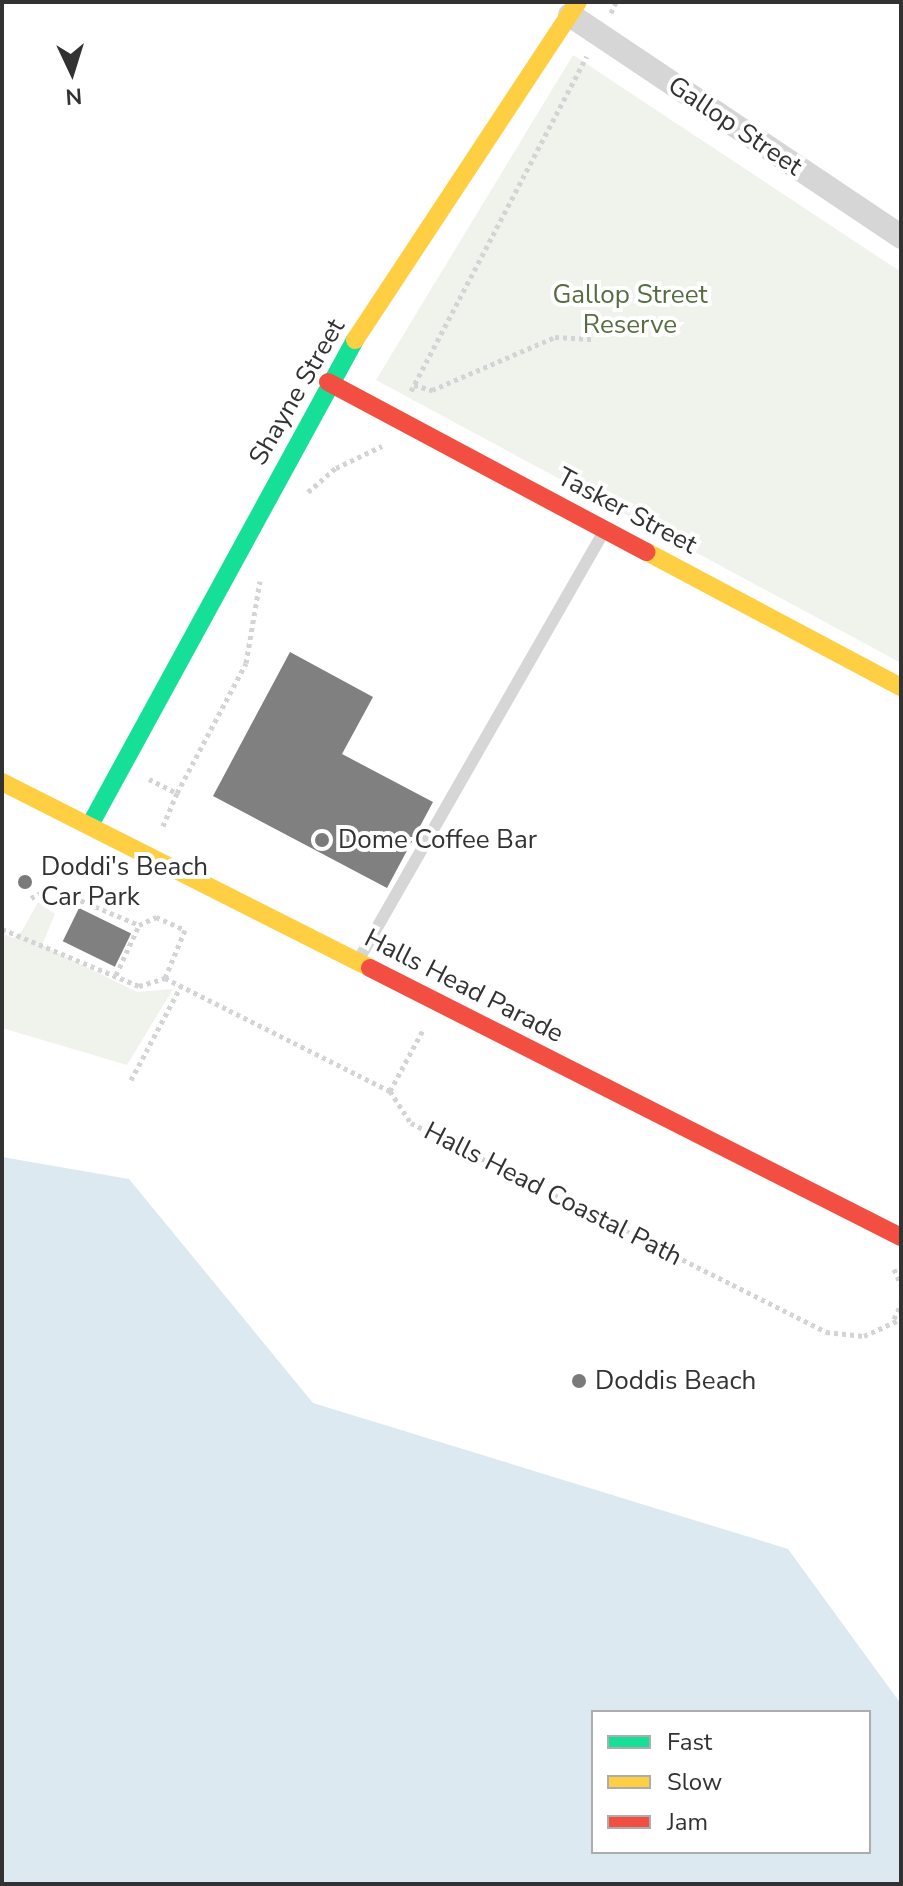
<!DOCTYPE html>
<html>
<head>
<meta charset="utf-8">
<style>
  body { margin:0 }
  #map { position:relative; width:903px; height:1886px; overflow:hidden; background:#fff; font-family:"Nunito Sans",sans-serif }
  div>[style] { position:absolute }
  .green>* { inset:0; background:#f0f3ec }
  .water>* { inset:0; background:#dce9f0 }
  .building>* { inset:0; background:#808080; transform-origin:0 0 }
  .path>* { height:5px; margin-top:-2.5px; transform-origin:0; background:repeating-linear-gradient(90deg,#d4d4d4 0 4px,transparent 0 8px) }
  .lane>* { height:12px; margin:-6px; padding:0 6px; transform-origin:6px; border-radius:6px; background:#d6d6d6 }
  .street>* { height:24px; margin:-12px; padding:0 12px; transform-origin:12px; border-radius:12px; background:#d6d6d6 }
  .fast>* { height:18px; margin:-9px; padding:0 9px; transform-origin:9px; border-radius:9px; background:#16e098 }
  .slow>* { height:18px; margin:-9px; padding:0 9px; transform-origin:9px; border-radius:9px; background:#ffcf43 }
  .jam>* { height:18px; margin:-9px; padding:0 9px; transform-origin:9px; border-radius:9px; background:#f24e42 }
  .dots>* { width:22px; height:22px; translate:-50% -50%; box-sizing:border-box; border:4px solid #fff; border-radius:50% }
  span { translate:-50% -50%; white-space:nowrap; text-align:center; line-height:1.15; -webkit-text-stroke:8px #fff; paint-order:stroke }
  .street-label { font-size:26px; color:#323232 }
  .park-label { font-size:26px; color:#576c41 }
  .poi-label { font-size:26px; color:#323232 }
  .left { translate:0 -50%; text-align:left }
  .frame { position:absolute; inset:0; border:4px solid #323232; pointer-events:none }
  .legend { position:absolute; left:591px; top:1710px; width:280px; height:144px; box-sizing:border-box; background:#fff; border:2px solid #adadad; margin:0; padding:10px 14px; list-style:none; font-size:24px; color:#323232 }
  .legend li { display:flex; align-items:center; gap:16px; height:40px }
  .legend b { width:40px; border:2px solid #adadad }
  .north { position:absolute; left:32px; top:32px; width:80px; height:80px; -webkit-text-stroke:6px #fff; paint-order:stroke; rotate:176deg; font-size:22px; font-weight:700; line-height:32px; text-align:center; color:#323232 }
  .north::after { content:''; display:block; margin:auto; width:28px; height:36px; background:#323232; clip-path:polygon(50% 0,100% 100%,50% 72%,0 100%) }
</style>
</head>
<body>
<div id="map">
  <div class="green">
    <div style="clip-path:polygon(573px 55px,901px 272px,901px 663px,376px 380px)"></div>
    <div style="clip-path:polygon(38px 902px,55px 914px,42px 945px,137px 992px,173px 989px,127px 1065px,2px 1028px,2px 933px,13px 938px,22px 931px)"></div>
  </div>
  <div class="water">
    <div style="clip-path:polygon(evenodd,2px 1157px,129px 1179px,313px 1403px,788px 1549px,901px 1704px,901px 1884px,2px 1884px,2px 1157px,593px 1712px,869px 1712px,869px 1852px,593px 1852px,593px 1712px)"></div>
  </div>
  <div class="building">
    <div style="clip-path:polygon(290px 652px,373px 697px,342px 754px,433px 802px,387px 888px,213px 796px)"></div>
    <div style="left:79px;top:908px;width:58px;height:37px;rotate:26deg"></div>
  </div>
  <div class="path">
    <div style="left:611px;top:13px;width:12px;rotate:-66deg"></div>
    <div style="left:414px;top:385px;width:19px;rotate:16deg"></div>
    <div style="left:432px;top:390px;width:134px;rotate:-23.3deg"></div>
    <div style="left:555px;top:337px;width:37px;rotate:3deg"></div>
    <div style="left:411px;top:391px;width:378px;rotate:-62.3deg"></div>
    <div style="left:308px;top:492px;width:37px;rotate:-41deg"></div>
    <div style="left:336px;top:468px;width:51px;rotate:-25.6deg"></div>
    <div style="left:149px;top:779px;width:31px;rotate:27deg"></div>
    <div style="left:177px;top:793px;width:38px;rotate:113deg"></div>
    <div style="left:177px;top:793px;width:147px;rotate:-62deg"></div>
    <div style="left:246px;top:663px;width:83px;rotate:-80.3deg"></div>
    <div style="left:31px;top:898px;width:22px;rotate:-27deg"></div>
    <div style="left:51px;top:888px;width:95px;rotate:22.8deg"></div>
    <div style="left:2px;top:929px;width:148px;rotate:22.6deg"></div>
    <div style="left:139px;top:986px;width:27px;rotate:-17deg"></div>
    <div style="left:165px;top:978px;width:252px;rotate:26.7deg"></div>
    <div style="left:390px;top:1091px;width:38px;rotate:57deg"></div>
    <div style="left:411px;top:1123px;width:465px;rotate:26.7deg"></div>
    <div style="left:826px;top:1332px;width:38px;rotate:6deg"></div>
    <div style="left:864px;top:1336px;width:41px;rotate:-24.7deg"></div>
    <div style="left:116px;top:975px;width:55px;rotate:-65.3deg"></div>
    <div style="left:139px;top:925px;width:19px;rotate:-25deg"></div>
    <div style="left:156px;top:917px;width:32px;rotate:24deg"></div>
    <div style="left:185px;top:930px;width:52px;rotate:112.6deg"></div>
    <div style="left:131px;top:1080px;width:106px;rotate:-62deg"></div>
    <div style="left:390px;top:1091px;width:69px;rotate:-61.6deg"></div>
    <div style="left:894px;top:1269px;width:17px;rotate:66deg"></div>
    <div style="left:894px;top:1319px;width:17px;rotate:-65deg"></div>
  </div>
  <div class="lane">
    <div style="left:359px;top:959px;width:493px;rotate:-60.2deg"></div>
  </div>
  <div class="street">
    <div style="left:570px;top:15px;width:399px;rotate:33.8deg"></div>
  </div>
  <div class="fast">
    <div style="left:90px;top:825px;width:553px;rotate:-61.35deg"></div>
  </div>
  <div class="slow">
    <div style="left:355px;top:340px;width:405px;rotate:-56.6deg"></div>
    <div style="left:647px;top:552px;width:288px;rotate:28deg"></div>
    <div style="left:2px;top:782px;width:412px;rotate:26.8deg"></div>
  </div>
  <div class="jam">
    <div style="left:328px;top:382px;width:361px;rotate:28.1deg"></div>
    <div style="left:370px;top:968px;width:595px;rotate:26.87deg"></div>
  </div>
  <div class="dots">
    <div style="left:322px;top:840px;background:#7a7a7a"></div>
    <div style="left:25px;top:882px;background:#7a7a7a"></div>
    <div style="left:579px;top:1381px;background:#7a7a7a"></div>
  </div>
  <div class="street-label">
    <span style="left:735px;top:126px;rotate:34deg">Gallop Street</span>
    <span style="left:297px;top:392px;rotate:-60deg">Shayne Street</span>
    <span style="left:627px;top:511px;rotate:28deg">Tasker Street</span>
    <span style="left:464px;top:986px;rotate:27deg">Halls Head Parade</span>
    <span style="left:553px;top:1194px;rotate:27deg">Halls Head Coastal Path</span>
  </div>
  <div class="park-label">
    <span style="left:630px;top:310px">Gallop Street<br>Reserve</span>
  </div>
  <div class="poi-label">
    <span class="left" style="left:338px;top:840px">Dome Coffee Bar</span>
    <span class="left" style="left:41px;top:882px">Doddi's Beach<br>Car Park</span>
    <span class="left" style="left:595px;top:1381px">Doddis Beach</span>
  </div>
  <div class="frame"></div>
  <ul class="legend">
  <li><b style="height:10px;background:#16e098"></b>Fast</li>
  <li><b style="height:10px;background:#ffcf43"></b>Slow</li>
  <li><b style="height:10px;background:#f24e42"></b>Jam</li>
  </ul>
  <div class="north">N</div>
</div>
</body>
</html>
